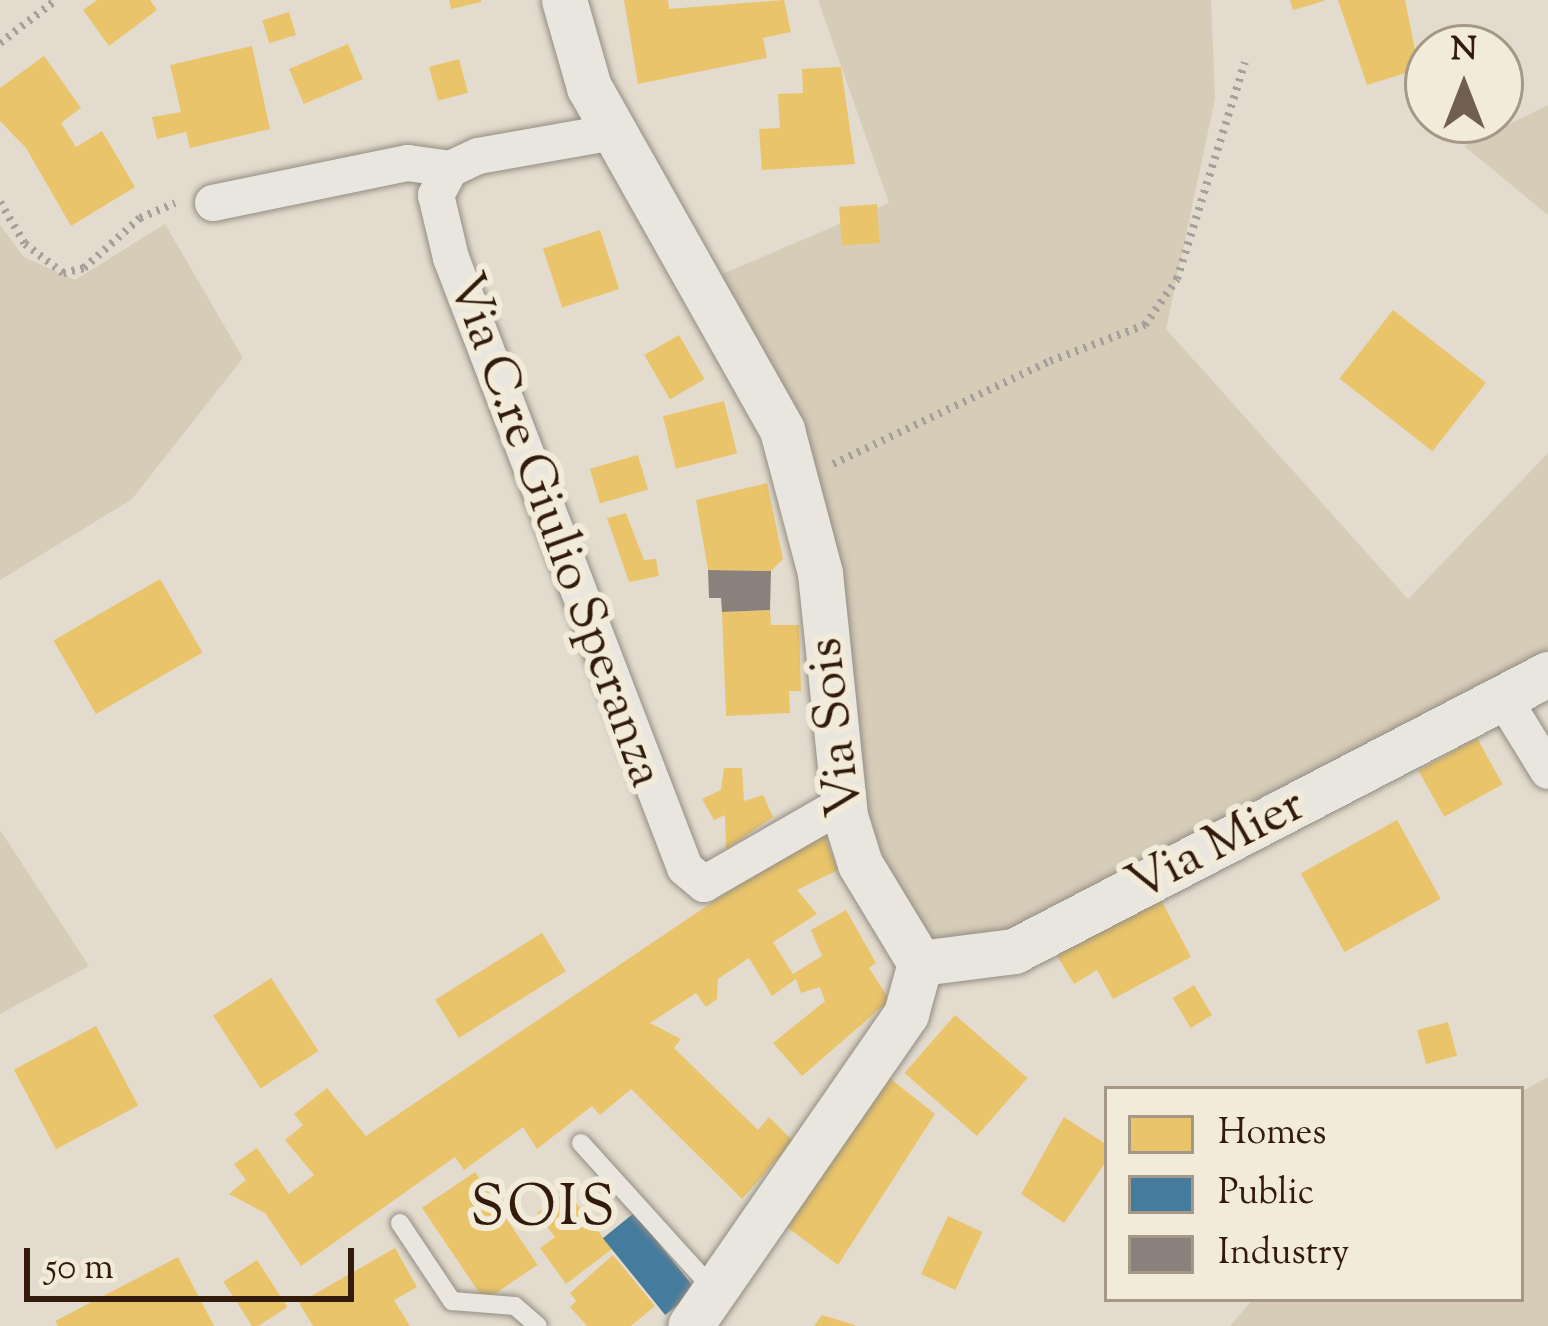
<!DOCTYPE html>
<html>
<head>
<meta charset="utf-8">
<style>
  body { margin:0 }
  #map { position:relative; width:1548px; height:1326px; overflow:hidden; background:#e3dcce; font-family:"Sorts Mill Goudy",serif }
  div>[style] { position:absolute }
  .green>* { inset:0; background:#d6ccb8 }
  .homes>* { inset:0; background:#e9c46a; transform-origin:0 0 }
  .public>* { inset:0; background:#457b9d; transform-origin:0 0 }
  .industry>* { inset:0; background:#8a817c }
  .path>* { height:8px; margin-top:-4px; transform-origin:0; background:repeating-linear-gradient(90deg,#a6a19a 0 3px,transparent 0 9px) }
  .roads { filter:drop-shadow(0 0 3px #948d83) drop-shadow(0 0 3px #948d83) }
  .service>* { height:18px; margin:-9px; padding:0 9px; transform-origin:9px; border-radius:9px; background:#e9e6df }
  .minor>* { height:36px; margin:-18px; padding:0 18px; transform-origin:18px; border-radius:18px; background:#e9e6df }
  .tertiary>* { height:45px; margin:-22.5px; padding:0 22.5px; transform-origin:22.5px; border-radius:22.5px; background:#e9e6df }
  span { translate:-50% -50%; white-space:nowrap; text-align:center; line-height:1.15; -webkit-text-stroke:12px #f2ebda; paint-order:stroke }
  .street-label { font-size:51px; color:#321b0b }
  .quarter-label { font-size:57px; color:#321b0b; letter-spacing:3px }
  .legend { position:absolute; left:1104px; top:1086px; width:420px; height:216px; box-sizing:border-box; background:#f2ebda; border:3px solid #a59887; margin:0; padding:15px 21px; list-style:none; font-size:36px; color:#321b0b }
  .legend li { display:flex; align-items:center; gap:24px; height:60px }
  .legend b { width:60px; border:3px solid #a59887 }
  .north { position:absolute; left:1404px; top:24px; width:120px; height:120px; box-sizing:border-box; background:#f2ebda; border:3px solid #a59887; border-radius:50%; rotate:0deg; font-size:33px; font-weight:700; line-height:48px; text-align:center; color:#321b0b }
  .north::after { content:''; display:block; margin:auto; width:42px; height:54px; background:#705f4f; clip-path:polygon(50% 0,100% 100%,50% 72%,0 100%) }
  .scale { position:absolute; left:24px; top:1248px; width:330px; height:54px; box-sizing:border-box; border:6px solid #321b0b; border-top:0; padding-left:15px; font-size:36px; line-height:42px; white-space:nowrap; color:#321b0b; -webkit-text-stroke:9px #f2ebda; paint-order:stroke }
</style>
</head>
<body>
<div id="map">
  <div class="green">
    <div style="clip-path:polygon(818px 0,1211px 0,1215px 99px,1166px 329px,1408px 599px,1548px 453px,1548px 684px,1012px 960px,909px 960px,830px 801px,804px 526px,694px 286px,889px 203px)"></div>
    <div style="clip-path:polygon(1548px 105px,1548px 215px,1464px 146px)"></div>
    <div style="clip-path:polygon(165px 224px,243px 358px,132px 499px,0 580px,0 225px,24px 257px,75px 280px)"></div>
    <div style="clip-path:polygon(0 830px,89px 966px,0 1014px)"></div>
    <div style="clip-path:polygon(1548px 1077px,1548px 1326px,1230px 1326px,1253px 1299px,1521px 1299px,1521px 1092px)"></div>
  </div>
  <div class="homes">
    <div style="clip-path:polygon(97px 0,150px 0,157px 10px,109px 46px,83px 10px)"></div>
    <div style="clip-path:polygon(449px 0,481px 0,481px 2px,451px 9px)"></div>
    <div style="clip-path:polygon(624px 0,668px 0,669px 9px,784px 0,791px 32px,763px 38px,767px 58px,638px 84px)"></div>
    <div style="clip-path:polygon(1290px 0,1324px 0,1324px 1px,1293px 10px)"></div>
    <div style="clip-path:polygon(1338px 0,1405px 0,1419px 69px,1367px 85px)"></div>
    <div style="left:289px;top:12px;width:24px;height:28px;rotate:73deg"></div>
    <div style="left:348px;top:44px;width:38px;height:64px;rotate:67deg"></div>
    <div style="clip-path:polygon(252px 46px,270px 129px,190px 148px,186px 132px,157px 139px,152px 117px,181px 112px,170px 65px)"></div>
    <div style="clip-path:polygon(44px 56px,81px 108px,61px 123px,76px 147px,102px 131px,135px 187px,71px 226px,26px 148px,0 121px,0 88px)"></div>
    <div style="left:459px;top:59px;width:35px;height:31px;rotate:75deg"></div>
    <div style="clip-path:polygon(841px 67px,855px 164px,762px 170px,759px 129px,780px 128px,778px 94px,803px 93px,802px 69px)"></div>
    <div style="left:877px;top:204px;width:39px;height:38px;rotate:86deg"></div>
    <div style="left:600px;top:230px;width:62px;height:60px;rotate:72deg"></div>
    <div style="left:1393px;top:310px;width:118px;height:87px;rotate:38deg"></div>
    <div style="left:679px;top:335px;width:51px;height:40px;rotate:60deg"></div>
    <div style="left:724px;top:401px;width:54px;height:63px;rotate:76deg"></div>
    <div style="left:638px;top:455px;width:36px;height:50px;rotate:74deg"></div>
    <div style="clip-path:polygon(767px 483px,783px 559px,771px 571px,708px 570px,696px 500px)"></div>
    <div style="clip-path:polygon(626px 513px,644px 560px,656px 559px,659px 576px,629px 582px,607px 518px)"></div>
    <div style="left:160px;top:579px;width:85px;height:123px;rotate:60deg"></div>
    <div style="clip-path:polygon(770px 610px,771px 625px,799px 625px,801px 691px,789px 691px,790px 713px,726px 716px,722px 612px)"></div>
    <div style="left:1477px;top:738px;width:53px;height:67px;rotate:61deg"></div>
    <div style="clip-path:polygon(724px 768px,742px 768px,744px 801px,763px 795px,773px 817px,726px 849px,725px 815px,714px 820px,702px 799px,721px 790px)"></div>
    <div style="left:1397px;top:820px;width:90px;height:110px;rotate:61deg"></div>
    <div style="clip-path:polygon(822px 828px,838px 870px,797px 890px,817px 914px,773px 942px,793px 974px,822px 956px,811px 930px,846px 910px,876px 963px,869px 968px,889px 999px,884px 1005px,802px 1076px,773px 1043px,825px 1001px,820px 987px,801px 993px,796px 979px,772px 996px,749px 958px,718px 979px,717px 999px,706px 1007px,696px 993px,650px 1023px,681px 1039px,674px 1048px,758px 1130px,769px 1117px,793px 1141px,742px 1199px,631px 1089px,600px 1115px,592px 1106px,537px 1149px,523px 1127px,464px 1170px,455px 1157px,301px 1266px,265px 1213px,229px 1194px,246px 1180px,234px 1164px,257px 1148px,289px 1194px,314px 1175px,285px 1140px,303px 1125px,294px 1114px,327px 1088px,366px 1136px)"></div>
    <div style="clip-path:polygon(1160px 898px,1191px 957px,1113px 999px,1097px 970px,1074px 984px,1056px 954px)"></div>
    <div style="left:542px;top:933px;width:45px;height:126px;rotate:58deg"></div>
    <div style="left:271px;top:978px;width:87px;height:69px;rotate:57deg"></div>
    <div style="left:1194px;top:985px;width:35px;height:25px;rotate:59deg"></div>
    <div style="left:955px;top:1015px;width:96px;height:77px;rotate:41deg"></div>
    <div style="left:1448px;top:1022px;width:35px;height:32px;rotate:75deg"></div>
    <div style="left:96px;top:1026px;width:90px;height:93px;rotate:62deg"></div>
    <div style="clip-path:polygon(883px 1073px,935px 1114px,838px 1265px,776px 1219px)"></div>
    <div style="clip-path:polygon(1064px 1117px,1107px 1145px,1107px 1160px,1064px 1223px,1021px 1194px)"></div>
    <div style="left:475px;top:1172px;width:112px;height:64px;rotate:56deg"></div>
    <div style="clip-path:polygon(567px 1191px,612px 1249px,566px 1284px,540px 1248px,555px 1237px,537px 1213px)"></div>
    <div style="left:948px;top:1216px;width:38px;height:64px;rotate:25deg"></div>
    <div style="clip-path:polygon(395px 1248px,417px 1287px,394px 1300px,410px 1326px,313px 1326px,299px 1303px)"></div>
    <div style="clip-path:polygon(613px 1255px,655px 1306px,631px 1326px,587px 1326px,570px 1307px,576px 1301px,570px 1293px)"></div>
    <div style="clip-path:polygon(178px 1257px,214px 1326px,58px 1326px,55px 1321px)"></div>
    <div style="left:257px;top:1260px;width:56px;height:40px;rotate:57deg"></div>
    <div style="clip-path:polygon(822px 1315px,855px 1325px,855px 1326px,814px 1326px)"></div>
  </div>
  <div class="public">
    <div style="left:634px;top:1213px;width:99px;height:40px;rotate:51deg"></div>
  </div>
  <div class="industry">
    <div style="clip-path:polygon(708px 570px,771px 571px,770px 610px,722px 612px,721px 598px,709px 598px)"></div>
  </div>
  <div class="path">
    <div style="left:0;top:43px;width:71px;rotate:-37.5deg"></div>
    <div style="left:0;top:202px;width:49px;rotate:59.2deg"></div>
    <div style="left:25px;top:244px;width:48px;rotate:37.3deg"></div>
    <div style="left:63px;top:273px;width:22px;rotate:-13deg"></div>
    <div style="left:84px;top:268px;width:75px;rotate:-41.8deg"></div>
    <div style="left:140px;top:218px;width:38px;rotate:-23deg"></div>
    <div style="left:833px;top:464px;width:240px;rotate:-25.4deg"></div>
    <div style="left:1050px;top:361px;width:102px;rotate:-20.8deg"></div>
    <div style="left:1145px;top:325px;width:56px;rotate:-55.2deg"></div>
    <div style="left:1177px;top:279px;width:227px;rotate:-72.6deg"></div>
  </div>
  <div class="roads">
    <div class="service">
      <div style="left:581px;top:1143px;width:198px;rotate:47.9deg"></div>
      <div style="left:400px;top:1223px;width:94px;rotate:56.3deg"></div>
      <div style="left:452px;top:1301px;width:63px;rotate:4.5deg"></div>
      <div style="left:515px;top:1306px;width:30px;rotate:41deg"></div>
    </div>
    <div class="minor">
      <div style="left:614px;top:132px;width:138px;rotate:170deg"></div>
      <div style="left:478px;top:156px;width:31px;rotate:155deg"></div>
      <div style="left:450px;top:169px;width:30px;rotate:118deg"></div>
      <div style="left:436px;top:195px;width:65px;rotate:76.6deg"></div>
      <div style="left:451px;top:258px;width:653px;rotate:69.01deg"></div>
      <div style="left:685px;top:868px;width:25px;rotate:40deg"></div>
      <div style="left:704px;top:884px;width:160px;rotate:-29.9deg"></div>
      <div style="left:213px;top:203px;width:199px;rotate:-11.6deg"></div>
      <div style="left:408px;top:163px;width:42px;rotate:8.1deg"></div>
      <div style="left:1505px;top:701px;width:82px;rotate:58.4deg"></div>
    </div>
    <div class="tertiary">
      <div style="left:564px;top:0;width:91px;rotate:74deg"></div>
      <div style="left:589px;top:87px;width:394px;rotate:60.6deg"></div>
      <div style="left:782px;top:430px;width:148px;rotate:75.1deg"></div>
      <div style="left:820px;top:573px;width:244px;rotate:84.1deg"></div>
      <div style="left:845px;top:816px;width:50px;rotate:72.6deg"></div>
      <div style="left:860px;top:864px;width:116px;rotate:58.8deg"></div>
      <div style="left:920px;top:963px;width:53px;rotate:105.4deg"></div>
      <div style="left:906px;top:1014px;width:379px;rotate:124.7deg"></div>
      <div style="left:920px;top:963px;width:95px;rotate:-7.3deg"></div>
      <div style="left:1014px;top:951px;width:602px;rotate:-27.42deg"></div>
    </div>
  </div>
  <div class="street-label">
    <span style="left:553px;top:531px;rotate:70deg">Via C.re Giulio Speranza</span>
    <span style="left:838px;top:727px;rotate:-97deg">Via Sois</span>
    <span style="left:1217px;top:847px;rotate:-27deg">Via Mier</span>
  </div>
  <div class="quarter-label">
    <span style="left:544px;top:1211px">SOIS</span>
  </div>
  <ul class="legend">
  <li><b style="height:33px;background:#e9c46a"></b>Homes</li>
  <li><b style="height:33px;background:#457b9d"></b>Public</li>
  <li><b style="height:33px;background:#8a817c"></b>Industry</li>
  </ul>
  <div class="north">N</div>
  <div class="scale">50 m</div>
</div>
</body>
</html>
